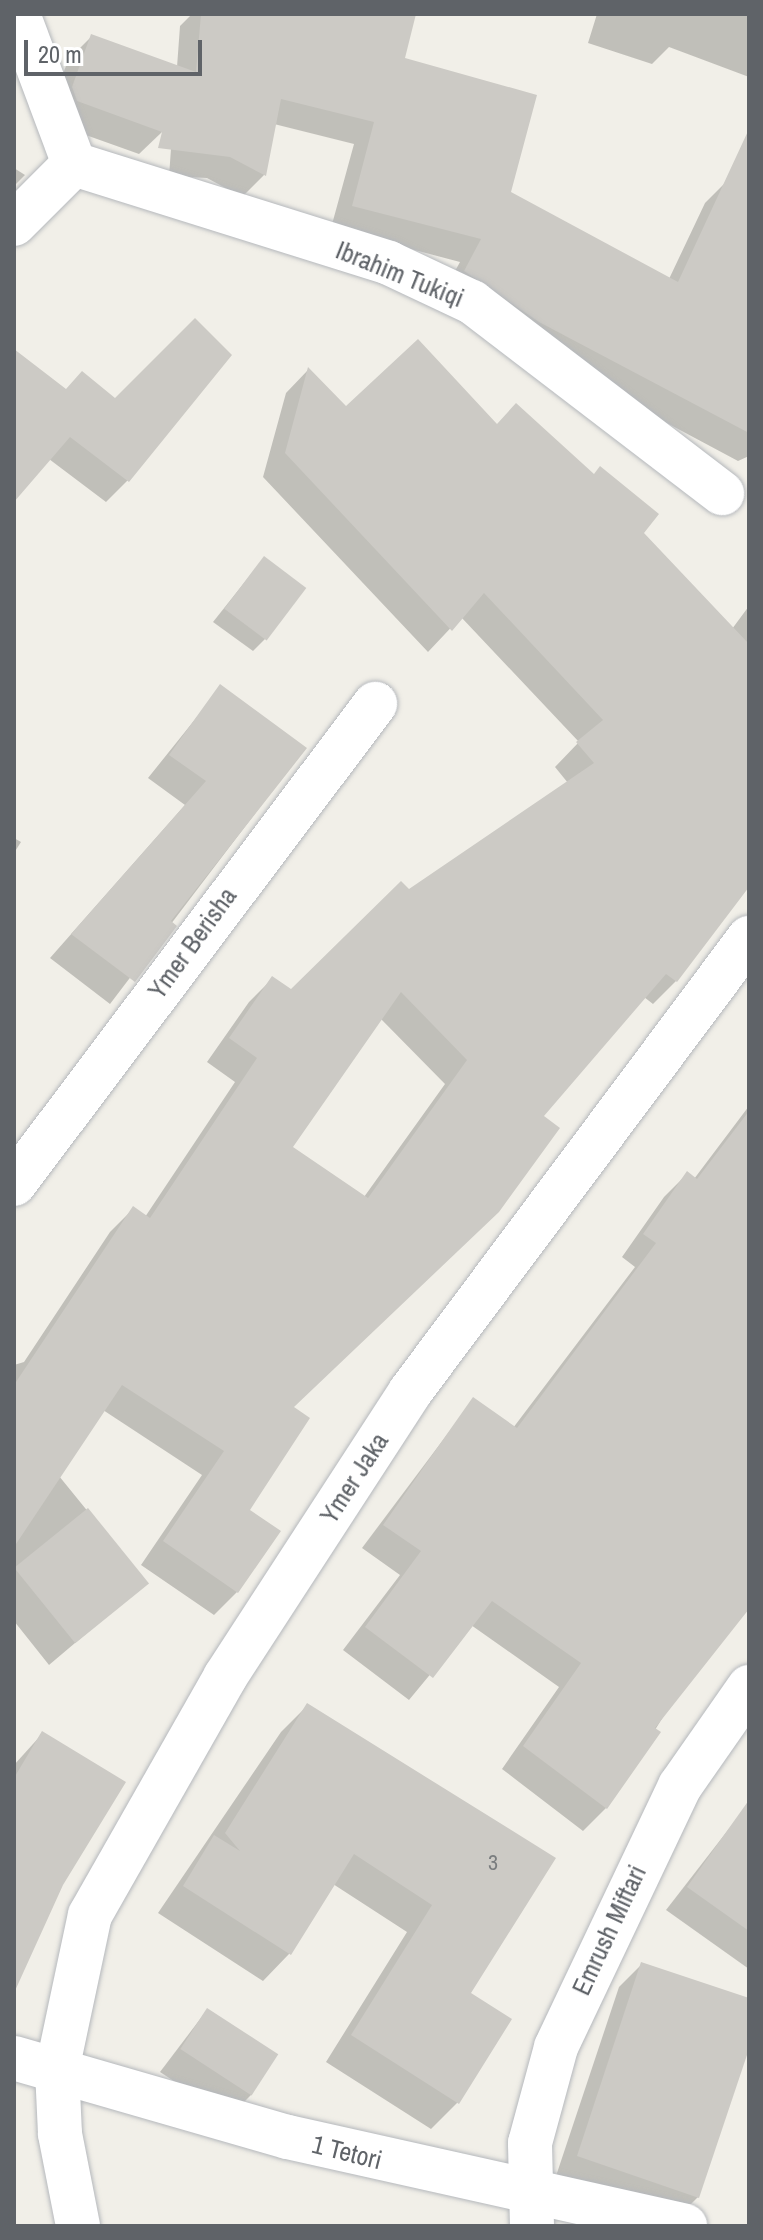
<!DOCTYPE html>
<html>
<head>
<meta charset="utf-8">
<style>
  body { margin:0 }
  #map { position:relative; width:763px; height:2240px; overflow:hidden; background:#f1efe8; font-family:"Archivo Narrow",sans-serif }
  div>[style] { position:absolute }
  .shadow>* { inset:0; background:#0003 }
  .building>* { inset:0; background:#cccac5; transform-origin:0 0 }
  .roads { filter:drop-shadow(0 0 2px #b5b8bc) drop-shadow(0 0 2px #b5b8bc) }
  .street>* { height:44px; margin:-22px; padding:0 22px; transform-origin:22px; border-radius:22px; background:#fff }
  .secondary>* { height:44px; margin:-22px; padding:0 22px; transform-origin:22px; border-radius:22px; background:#fff }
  span { translate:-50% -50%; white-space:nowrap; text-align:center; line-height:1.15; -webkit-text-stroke:7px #fff; paint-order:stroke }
  .number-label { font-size:22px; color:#7a7d7f }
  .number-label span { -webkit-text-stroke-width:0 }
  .street-label { font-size:26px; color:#5f6368 }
  .frame { position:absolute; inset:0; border:16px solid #5f6368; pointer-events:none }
  .scale { position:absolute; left:24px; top:40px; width:178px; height:36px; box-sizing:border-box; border:4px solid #5f6368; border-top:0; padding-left:10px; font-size:24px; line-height:28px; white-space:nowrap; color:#5f6368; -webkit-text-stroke:6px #fff; paint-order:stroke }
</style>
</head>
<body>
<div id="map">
  <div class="shadow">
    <div style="clip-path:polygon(192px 14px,239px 14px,508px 194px,669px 279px,705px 203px,727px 181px,749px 191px,749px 456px,738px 461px,517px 343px,443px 293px,460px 262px,331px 228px,354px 144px,274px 124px,264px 175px,242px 197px,207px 178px,169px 176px,180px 26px)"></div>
    <div style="clip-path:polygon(597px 14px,749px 14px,749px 77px,669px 47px,652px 64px,588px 43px)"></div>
    <div style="clip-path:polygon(91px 37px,143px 55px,162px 132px,139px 154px,55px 124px,50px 111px,68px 60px)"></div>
    <div style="clip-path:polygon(14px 168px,25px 175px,14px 186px)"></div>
    <div style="clip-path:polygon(14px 352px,65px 391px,115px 401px,128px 480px,106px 502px,49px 459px,14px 499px)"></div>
    <div style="clip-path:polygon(evenodd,308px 370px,346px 409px,496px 426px,641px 533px,732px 629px,749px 606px,749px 879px,676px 981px,653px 1004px,644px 997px,292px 1408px,247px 1510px,237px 1592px,214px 1615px,141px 1565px,202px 1475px,103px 1410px,59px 1476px,146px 1583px,49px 1665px,14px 1621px,14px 1365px,24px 1362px,110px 1232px,133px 1209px,145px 1217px,235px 1082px,207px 1062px,249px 1002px,272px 979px,291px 992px,409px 892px,568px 783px,555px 767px,579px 742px,461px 617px,428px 652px,263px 477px,286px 393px,308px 370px,380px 1018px,445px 1084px,364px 1197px,290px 1147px,380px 1018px)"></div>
    <div style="clip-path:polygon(264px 558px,265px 639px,253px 651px,213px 622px)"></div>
    <div style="clip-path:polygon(221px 687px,305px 748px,110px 1004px,50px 958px,185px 805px,148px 778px)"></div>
    <div style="clip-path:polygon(14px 838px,21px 842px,14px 853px)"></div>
    <div style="clip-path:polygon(749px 1106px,749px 1580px,606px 1808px,583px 1831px,502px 1769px,559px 1687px,471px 1625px,409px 1700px,343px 1650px,400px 1575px,362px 1548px,473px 1400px,513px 1428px,635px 1267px,622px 1257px,664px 1197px,687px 1174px,694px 1179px)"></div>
    <div style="clip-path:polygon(308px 1705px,553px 1859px,468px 1993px,509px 2019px,457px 2103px,431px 2129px,326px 2062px,407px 1932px,333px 1884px,289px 1954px,263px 1981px,158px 1913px,281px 1732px)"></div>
    <div style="clip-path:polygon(42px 1734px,62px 1884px,14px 1988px,14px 1765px)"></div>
    <div style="clip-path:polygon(749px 1803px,749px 1969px,666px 1910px)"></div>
    <div style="clip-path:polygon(642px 1964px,749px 2000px,749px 2043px,698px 2197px,675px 2220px,555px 2179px,619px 1987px)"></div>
    <div style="clip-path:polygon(207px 2010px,252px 2094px,229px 2117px,160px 2072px)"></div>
  </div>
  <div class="building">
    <div style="clip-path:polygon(201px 14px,416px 14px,405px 58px,537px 95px,511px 192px,678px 282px,749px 129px,749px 433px,539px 322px,464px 271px,481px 239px,352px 206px,374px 122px,281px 99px,266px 176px,230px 157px,158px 148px,162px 132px,77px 101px,72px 87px,91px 34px,196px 72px)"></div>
    <div style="clip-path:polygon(195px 318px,232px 355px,129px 482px,70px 437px,14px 502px,14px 349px,66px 389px,82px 371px,115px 398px)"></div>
    <div style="clip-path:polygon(evenodd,418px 339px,497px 424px,516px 403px,594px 474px,600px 466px,659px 514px,644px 533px,749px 644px,749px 887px,677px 982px,666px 974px,544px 1116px,560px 1128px,499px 1212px,294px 1407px,310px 1418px,250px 1510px,281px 1531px,238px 1593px,163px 1541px,224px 1451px,122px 1385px,14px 1547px,14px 1385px,133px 1206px,150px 1218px,257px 1058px,229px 1038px,272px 976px,291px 989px,401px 881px,409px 889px,594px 763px,576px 742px,603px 720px,484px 593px,452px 631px,285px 453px,308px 367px,346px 406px,418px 339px,401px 992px,467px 1060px,368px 1198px,293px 1147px,401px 992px)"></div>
    <div style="left:264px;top:556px;width:53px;height:66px;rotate:37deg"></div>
    <div style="clip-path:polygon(220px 684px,307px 748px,171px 921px,177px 926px,135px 982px,71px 934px,206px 781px,169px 755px)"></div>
    <div style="clip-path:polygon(749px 1111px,749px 1609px,655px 1728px,661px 1732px,607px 1809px,523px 1746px,581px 1663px,492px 1601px,433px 1678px,365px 1627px,421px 1551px,383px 1525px,473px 1397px,517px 1428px,656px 1243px,643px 1234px,687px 1171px,697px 1179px)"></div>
    <div style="left:88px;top:1508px;width:97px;height:95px;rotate:51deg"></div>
    <div style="clip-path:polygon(307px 1703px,556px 1858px,471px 1993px,512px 2019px,459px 2104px,351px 2035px,432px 1905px,354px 1854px,291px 1955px,183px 1886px,214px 1835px,240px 1851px,225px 1833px)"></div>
    <div style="clip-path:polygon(42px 1731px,126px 1782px,63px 1885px,14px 1993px,14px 1778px)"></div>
    <div style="clip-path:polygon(749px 1800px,749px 1931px,687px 1887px)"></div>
    <div style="clip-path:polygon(641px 1962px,749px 1998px,749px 2049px,699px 2198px,577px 2156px)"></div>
    <div style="left:207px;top:2008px;width:85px;height:49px;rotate:33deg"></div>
  </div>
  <div class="roads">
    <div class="street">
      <div style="left:18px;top:14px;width:160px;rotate:69.5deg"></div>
      <div style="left:74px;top:164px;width:330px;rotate:17.4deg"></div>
      <div style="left:389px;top:263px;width:92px;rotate:25.2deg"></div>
      <div style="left:472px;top:302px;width:315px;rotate:37.4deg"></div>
      <div style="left:14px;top:224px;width:85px;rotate:-45deg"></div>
      <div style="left:14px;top:1184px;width:601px;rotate:-53.05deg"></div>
      <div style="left:57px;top:2070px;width:158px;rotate:-78deg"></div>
      <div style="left:90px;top:1915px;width:274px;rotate:-60.4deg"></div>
      <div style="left:225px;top:1677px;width:340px;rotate:-57deg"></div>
      <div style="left:410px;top:1392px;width:567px;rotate:-53.25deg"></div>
      <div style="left:532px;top:2226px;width:83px;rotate:-91.4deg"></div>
      <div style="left:530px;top:2143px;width:99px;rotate:-74.8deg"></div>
      <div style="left:556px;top:2047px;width:289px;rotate:-64.6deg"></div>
      <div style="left:680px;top:1786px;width:121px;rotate:-55.1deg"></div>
    </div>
    <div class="secondary">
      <div style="left:14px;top:2058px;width:285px;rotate:16.1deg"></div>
      <div style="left:288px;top:2137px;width:407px;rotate:12.6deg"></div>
      <div style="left:57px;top:2070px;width:64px;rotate:87.3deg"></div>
      <div style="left:60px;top:2134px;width:94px;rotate:78.9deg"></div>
    </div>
  </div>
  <div class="number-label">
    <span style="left:493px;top:1863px">3</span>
  </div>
  <div class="street-label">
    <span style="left:400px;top:274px;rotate:22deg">Ibrahim Tukiqi</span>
    <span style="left:192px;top:943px;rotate:-54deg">Ymer Berisha</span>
    <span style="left:354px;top:1478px;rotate:-57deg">Ymer Jaka</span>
    <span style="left:609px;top:1930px;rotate:-65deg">Emrush Miftari</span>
    <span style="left:347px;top:2152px;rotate:14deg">1 Tetori</span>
  </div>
  <div class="frame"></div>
  <div class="scale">20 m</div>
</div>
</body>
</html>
